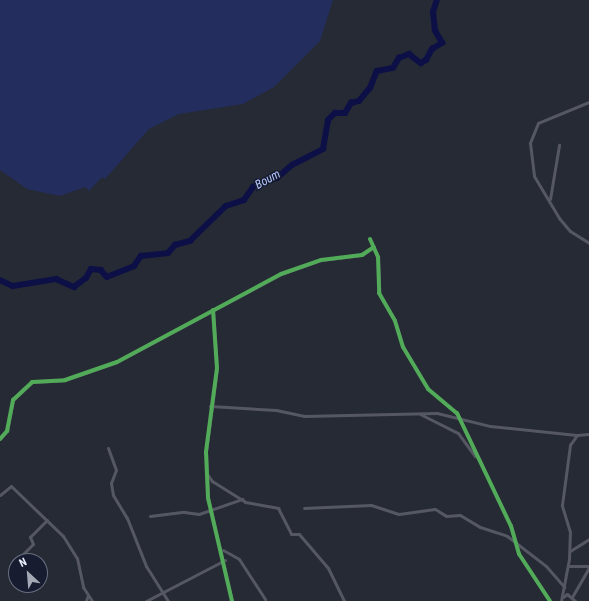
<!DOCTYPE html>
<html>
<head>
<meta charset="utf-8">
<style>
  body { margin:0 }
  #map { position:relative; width:589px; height:601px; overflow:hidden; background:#262a34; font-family:"Roboto Condensed",sans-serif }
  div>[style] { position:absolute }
  .green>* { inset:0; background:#232d5e }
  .river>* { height:5.5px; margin:-2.75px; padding:0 2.75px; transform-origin:2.75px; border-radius:2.75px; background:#0d1046 }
  .minor>* { height:3px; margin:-1.5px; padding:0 1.5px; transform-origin:1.5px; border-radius:1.5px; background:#555862 }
  .cycleway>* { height:4px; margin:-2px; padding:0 2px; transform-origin:2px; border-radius:2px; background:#51ab58 }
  span { translate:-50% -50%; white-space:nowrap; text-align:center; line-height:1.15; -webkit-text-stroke:3px #171c30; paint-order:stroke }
  .water-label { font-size:12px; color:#b5c7ff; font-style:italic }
  .north { position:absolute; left:8px; top:553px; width:40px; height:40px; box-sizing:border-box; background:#171c30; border:1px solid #6b7082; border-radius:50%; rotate:334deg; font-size:11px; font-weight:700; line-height:16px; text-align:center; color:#eaeefc }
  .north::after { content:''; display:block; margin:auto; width:14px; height:18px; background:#a5a9b6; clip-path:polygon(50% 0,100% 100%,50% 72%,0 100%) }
</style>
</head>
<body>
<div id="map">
  <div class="green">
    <div style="clip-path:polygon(0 0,333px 0,320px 41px,274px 87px,243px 104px,179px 114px,149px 129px,105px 179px,102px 177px,89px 191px,85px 187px,60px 196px,27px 189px,0 170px)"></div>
  </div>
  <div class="river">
    <div style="left:0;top:280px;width:14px;rotate:25deg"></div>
    <div style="left:13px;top:286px;width:44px;rotate:-9.2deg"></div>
    <div style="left:56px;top:279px;width:20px;rotate:24deg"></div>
    <div style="left:74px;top:287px;width:15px;rotate:-37deg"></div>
    <div style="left:86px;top:278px;width:10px;rotate:-61deg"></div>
    <div style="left:91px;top:269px;width:10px;rotate:6deg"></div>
    <div style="left:101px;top:270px;width:9px;rotate:49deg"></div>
    <div style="left:107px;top:277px;width:29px;rotate:-22deg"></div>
    <div style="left:134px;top:266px;width:12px;rotate:-55deg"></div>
    <div style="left:141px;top:256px;width:27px;rotate:-6deg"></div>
    <div style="left:168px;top:253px;width:11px;rotate:-49deg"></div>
    <div style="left:175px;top:245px;width:16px;rotate:-15deg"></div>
    <div style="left:190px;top:241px;width:50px;rotate:-44.2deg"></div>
    <div style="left:226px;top:206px;width:19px;rotate:-18deg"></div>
    <div style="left:244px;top:200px;width:16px;rotate:-55deg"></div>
    <div style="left:253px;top:187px;width:26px;rotate:-21deg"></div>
    <div style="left:277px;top:178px;width:20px;rotate:-41deg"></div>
    <div style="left:292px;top:165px;width:35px;rotate:-27deg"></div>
    <div style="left:323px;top:149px;width:29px;rotate:-80deg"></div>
    <div style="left:328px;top:120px;width:10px;rotate:-45deg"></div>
    <div style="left:335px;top:113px;width:10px"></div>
    <div style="left:345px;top:113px;width:12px;rotate:-59deg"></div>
    <div style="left:351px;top:103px;width:8px;rotate:-14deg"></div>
    <div style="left:359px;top:101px;width:17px;rotate:-50deg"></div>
    <div style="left:370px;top:88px;width:18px;rotate:-68deg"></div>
    <div style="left:377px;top:71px;width:16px;rotate:-11deg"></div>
    <div style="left:393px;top:68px;width:12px;rotate:-59deg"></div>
    <div style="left:399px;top:58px;width:11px;rotate:-22deg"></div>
    <div style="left:409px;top:54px;width:15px;rotate:37deg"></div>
    <div style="left:421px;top:63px;width:6px;rotate:-31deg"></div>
    <div style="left:426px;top:60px;width:13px;rotate:-61deg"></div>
    <div style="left:432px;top:49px;width:12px;rotate:-31deg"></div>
    <div style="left:442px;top:43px;width:14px;rotate:-120deg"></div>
    <div style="left:435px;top:31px;width:19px;rotate:-96deg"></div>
    <div style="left:433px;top:12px;width:13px;rotate:-72deg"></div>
  </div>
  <div class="minor">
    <div style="left:589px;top:102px;width:55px;rotate:157.6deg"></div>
    <div style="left:538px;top:123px;width:22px;rotate:112deg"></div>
    <div style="left:530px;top:143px;width:33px;rotate:83deg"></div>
    <div style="left:534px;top:176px;width:49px;rotate:59.2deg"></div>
    <div style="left:559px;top:218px;width:17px;rotate:50deg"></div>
    <div style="left:570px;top:231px;width:22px;rotate:32deg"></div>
    <div style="left:550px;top:199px;width:55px;rotate:-80.5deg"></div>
    <div style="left:370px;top:239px;width:20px;rotate:66deg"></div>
    <div style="left:378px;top:257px;width:36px;rotate:88deg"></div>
    <div style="left:379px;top:293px;width:32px;rotate:60deg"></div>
    <div style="left:395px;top:321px;width:27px;rotate:73deg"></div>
    <div style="left:403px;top:347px;width:49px;rotate:59.2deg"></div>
    <div style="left:428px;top:389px;width:38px;rotate:40deg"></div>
    <div style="left:457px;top:413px;width:125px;rotate:64.5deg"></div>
    <div style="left:511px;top:526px;width:29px;rotate:74deg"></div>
    <div style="left:519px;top:554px;width:56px;rotate:56.6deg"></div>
    <div style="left:213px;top:310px;width:58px;rotate:86.1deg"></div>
    <div style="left:217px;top:368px;width:85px;rotate:97.5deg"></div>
    <div style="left:206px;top:452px;width:46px;rotate:87.5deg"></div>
    <div style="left:208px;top:498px;width:106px;rotate:76.9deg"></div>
    <div style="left:210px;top:406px;width:66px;rotate:3.5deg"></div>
    <div style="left:276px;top:410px;width:29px;rotate:12deg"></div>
    <div style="left:304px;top:416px;width:133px;rotate:-1.3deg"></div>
    <div style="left:437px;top:413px;width:55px;rotate:13.8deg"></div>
    <div style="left:490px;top:426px;width:87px;rotate:5.9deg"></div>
    <div style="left:420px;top:414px;width:42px;rotate:26.6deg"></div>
    <div style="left:458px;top:433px;width:29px;rotate:54deg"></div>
    <div style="left:0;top:439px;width:11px;rotate:-49deg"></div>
    <div style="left:7px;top:431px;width:32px;rotate:-79deg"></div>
    <div style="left:13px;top:400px;width:26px;rotate:-43deg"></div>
    <div style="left:32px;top:382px;width:33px;rotate:-3deg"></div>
    <div style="left:65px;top:380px;width:55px;rotate:-19.1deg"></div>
    <div style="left:117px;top:362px;width:186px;rotate:-28.2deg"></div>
    <div style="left:281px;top:274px;width:42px;rotate:-19.3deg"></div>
    <div style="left:321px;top:260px;width:41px;rotate:-7deg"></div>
    <div style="left:362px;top:255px;width:14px;rotate:-34deg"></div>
    <div style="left:108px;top:448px;width:23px;rotate:70deg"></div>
    <div style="left:116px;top:470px;width:14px;rotate:111deg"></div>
    <div style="left:111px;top:483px;width:12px;rotate:81deg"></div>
    <div style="left:113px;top:495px;width:27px;rotate:59deg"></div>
    <div style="left:127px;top:518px;width:52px;rotate:68.4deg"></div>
    <div style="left:146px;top:566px;width:41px;rotate:57.8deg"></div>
    <div style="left:207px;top:474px;width:9px;rotate:54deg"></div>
    <div style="left:212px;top:481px;width:39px;rotate:32deg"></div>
    <div style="left:245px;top:502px;width:34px;rotate:10deg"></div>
    <div style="left:278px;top:508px;width:29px;rotate:63deg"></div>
    <div style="left:291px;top:534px;width:8px"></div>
    <div style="left:299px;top:534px;width:45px;rotate:49.5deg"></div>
    <div style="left:328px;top:568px;width:37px;rotate:64deg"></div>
    <div style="left:0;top:495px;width:14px;rotate:-39deg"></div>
    <div style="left:11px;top:486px;width:72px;rotate:43.9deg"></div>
    <div style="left:63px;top:536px;width:26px;rotate:58deg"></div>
    <div style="left:77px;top:558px;width:30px;rotate:78deg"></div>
    <div style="left:83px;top:587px;width:17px;rotate:57deg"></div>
    <div style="left:304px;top:508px;width:67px;rotate:-2.6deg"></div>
    <div style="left:371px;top:505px;width:29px;rotate:18deg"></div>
    <div style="left:399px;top:514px;width:36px;rotate:-8deg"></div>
    <div style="left:435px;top:509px;width:13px;rotate:32deg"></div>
    <div style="left:446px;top:516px;width:14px;rotate:-4deg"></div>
    <div style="left:460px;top:515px;width:23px;rotate:31deg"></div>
    <div style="left:480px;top:527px;width:28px;rotate:18deg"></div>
    <div style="left:507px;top:536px;width:49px;rotate:37.6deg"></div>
    <div style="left:546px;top:566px;width:28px;rotate:49deg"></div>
    <div style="left:150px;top:516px;width:34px;rotate:-7deg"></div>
    <div style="left:184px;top:512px;width:15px;rotate:8deg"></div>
    <div style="left:199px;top:514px;width:46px;rotate:-19.2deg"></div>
    <div style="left:223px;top:550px;width:18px;rotate:29deg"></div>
    <div style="left:239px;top:559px;width:48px;rotate:57deg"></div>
    <div style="left:570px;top:551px;width:22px;rotate:-32deg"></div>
    <div style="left:16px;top:561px;width:24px;rotate:-45deg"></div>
    <div style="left:33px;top:544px;width:8px;rotate:-113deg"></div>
    <div style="left:30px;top:537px;width:24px;rotate:-45deg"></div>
    <div style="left:569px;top:566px;width:20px"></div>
    <div style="left:563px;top:597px;width:5px;rotate:-37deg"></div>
    <div style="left:567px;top:594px;width:11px;rotate:41deg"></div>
    <div style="left:572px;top:597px;width:34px;rotate:-60deg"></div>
    <div style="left:86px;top:601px;width:6px;rotate:-72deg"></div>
    <div style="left:146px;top:601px;width:89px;rotate:-27.4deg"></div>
    <div style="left:561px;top:601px;width:43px;rotate:-79.2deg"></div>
    <div style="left:569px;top:559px;width:27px;rotate:-88deg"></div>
    <div style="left:570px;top:532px;width:28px;rotate:-107deg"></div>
    <div style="left:562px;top:505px;width:61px;rotate:-82.4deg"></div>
    <div style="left:570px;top:445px;width:12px;rotate:-55deg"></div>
    <div style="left:577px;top:435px;width:12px;rotate:-5deg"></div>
  </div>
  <div class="cycleway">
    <div style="left:370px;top:239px;width:20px;rotate:66deg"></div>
    <div style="left:378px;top:257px;width:36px;rotate:88deg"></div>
    <div style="left:379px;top:293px;width:32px;rotate:60deg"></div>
    <div style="left:395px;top:321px;width:27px;rotate:73deg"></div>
    <div style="left:403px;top:347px;width:49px;rotate:59.2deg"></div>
    <div style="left:428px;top:389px;width:38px;rotate:40deg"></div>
    <div style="left:457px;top:413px;width:125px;rotate:64.5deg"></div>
    <div style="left:511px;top:526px;width:29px;rotate:74deg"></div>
    <div style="left:519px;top:554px;width:56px;rotate:56.6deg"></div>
    <div style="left:213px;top:310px;width:58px;rotate:86.1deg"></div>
    <div style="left:217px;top:368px;width:85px;rotate:97.5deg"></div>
    <div style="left:206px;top:452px;width:46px;rotate:87.5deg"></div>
    <div style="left:208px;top:498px;width:106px;rotate:76.9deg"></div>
    <div style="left:0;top:439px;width:11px;rotate:-49deg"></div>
    <div style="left:7px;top:431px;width:32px;rotate:-79deg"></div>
    <div style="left:13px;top:400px;width:26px;rotate:-43deg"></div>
    <div style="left:32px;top:382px;width:33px;rotate:-3deg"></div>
    <div style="left:65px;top:380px;width:55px;rotate:-19.1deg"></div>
    <div style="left:117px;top:362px;width:186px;rotate:-28.2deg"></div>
    <div style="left:281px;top:274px;width:42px;rotate:-19.3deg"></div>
    <div style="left:321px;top:260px;width:41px;rotate:-7deg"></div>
    <div style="left:362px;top:255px;width:14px;rotate:-34deg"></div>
  </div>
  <div class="water-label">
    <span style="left:268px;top:180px;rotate:-29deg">Boum</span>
  </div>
  <div class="north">N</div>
</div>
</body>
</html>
